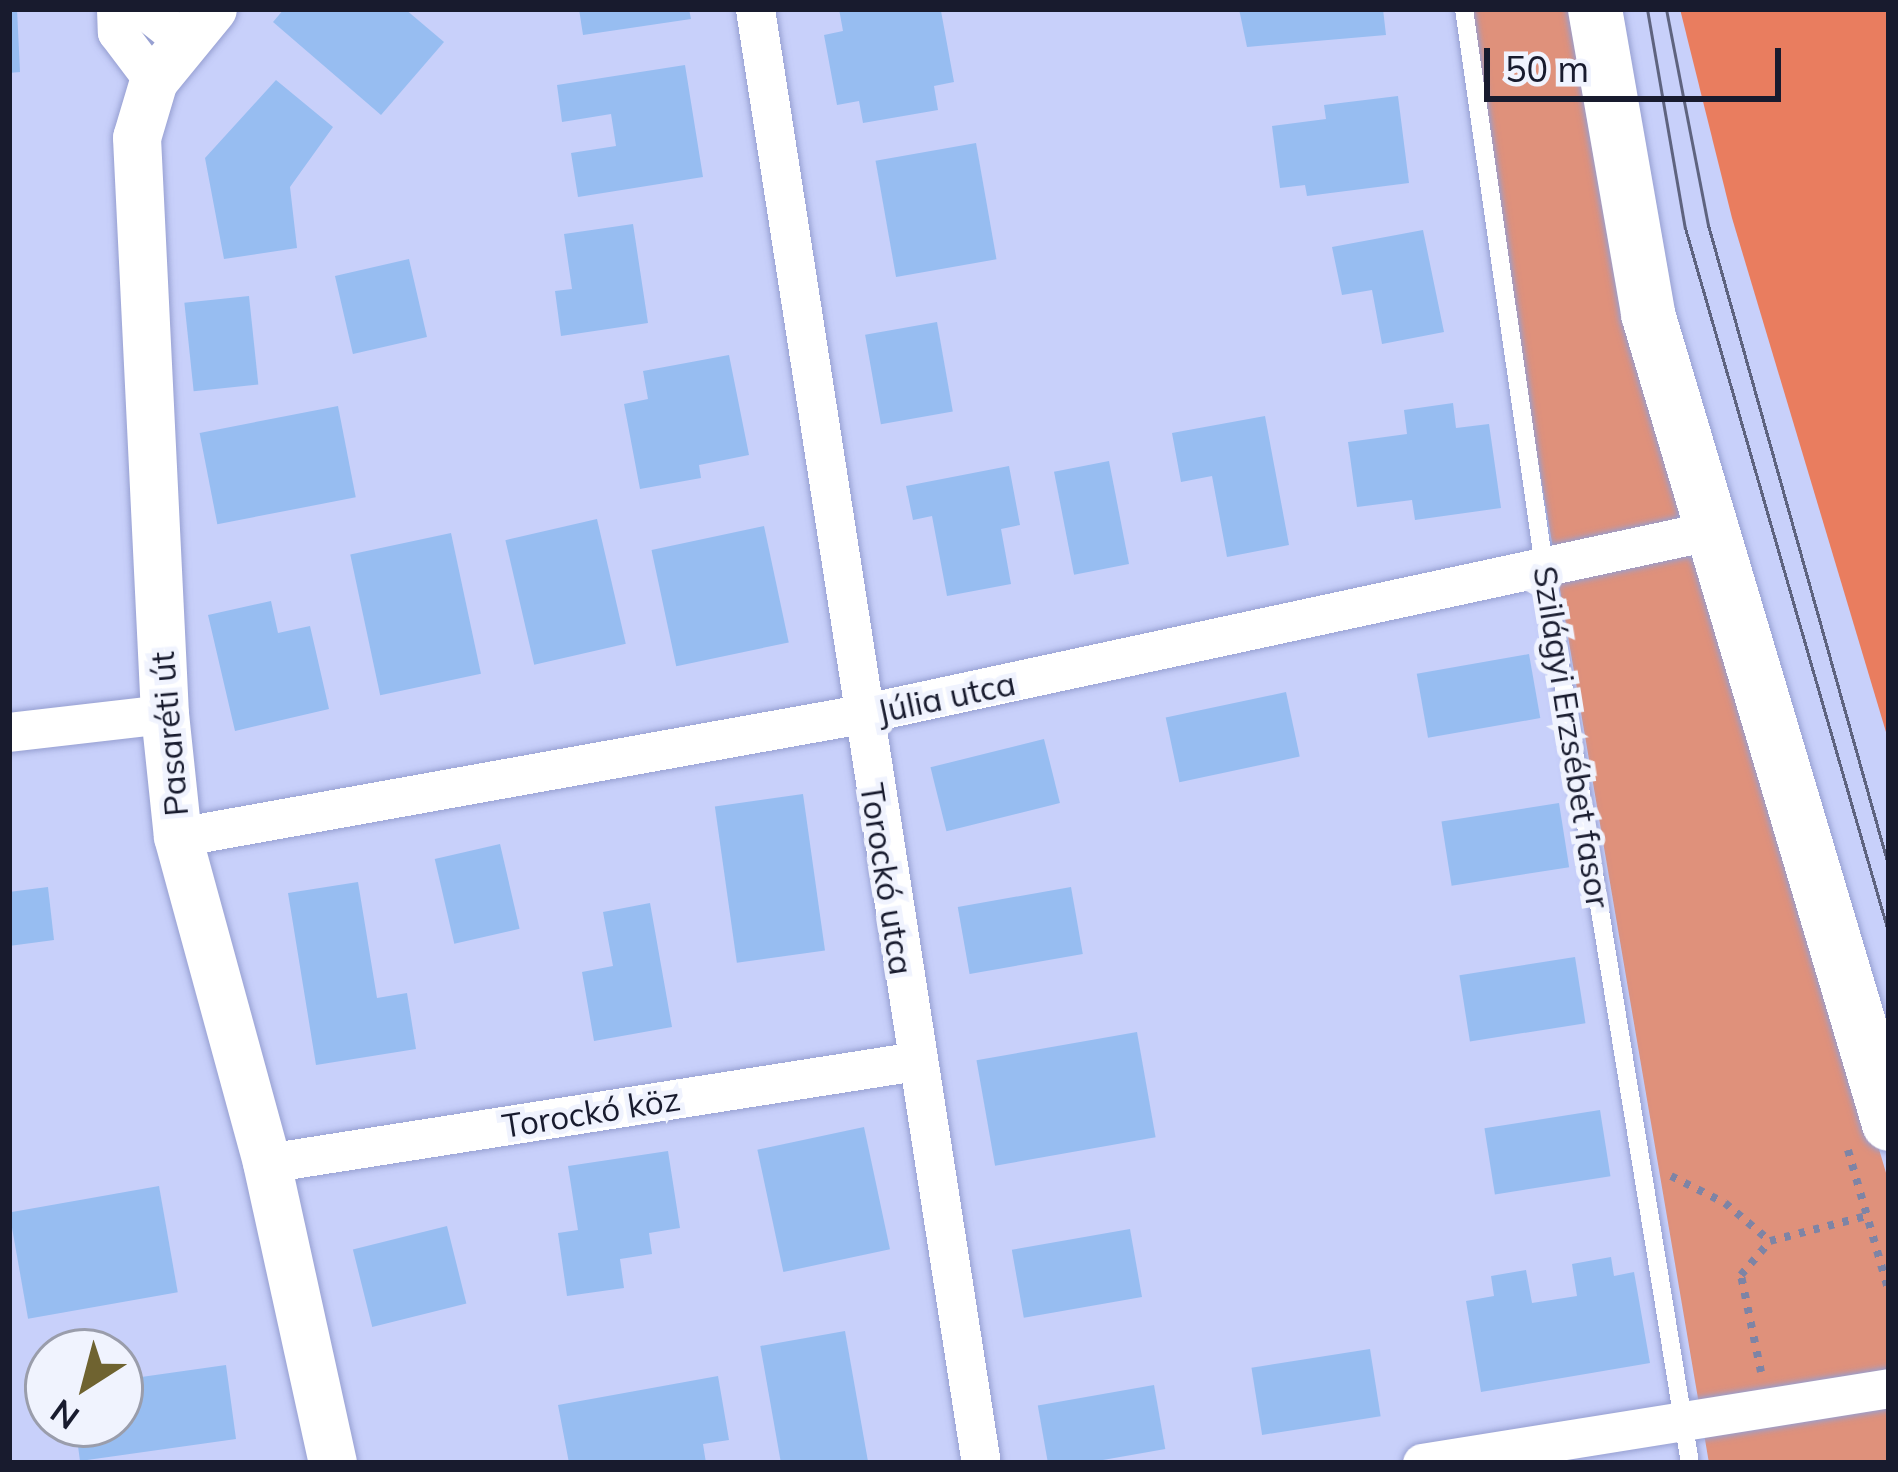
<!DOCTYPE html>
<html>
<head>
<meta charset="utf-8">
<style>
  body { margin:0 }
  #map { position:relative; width:1898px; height:1472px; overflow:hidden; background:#c8d0fa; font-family:Mulish,sans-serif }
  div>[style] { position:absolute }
  .green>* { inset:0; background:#df917b }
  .forest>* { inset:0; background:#e97d5f }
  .building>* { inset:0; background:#97bdf1; transform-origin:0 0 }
  .path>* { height:8px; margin-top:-4px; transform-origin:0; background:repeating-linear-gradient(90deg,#7e84a5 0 6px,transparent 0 15px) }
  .roads { filter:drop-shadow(0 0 3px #969fd1) drop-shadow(0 0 3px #969fd1) }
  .service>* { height:18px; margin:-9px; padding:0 9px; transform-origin:9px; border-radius:9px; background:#fff }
  .minor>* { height:39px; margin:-19.5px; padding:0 19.5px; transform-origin:19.5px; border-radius:19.5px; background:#fff }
  .tertiary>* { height:48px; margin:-24px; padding:0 24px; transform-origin:24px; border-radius:24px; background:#fff }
  .secondary>* { height:54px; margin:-27px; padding:0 27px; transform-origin:27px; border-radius:27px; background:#fff }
  .tram>* { height:3px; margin:-1.5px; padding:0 1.5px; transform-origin:1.5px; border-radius:1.5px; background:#5e637f }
  span { translate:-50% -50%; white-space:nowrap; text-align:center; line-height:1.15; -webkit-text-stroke:10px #f0f3fe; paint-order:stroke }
  .street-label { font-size:33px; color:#181b2e }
  .frame { position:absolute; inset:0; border:12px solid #181b2e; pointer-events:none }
  .north { position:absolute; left:24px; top:1328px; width:120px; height:120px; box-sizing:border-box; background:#f0f3fe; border:3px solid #9a9dab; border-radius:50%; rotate:216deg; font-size:33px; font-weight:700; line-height:48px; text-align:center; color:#181b2e }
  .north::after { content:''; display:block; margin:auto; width:42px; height:54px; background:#6f6330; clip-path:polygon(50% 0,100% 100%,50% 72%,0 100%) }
  .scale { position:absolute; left:1484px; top:48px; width:297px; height:54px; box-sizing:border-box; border:6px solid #181b2e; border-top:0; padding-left:15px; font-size:36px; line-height:42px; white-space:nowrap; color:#181b2e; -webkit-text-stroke:9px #f0f3fe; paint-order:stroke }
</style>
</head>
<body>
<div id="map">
  <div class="green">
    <div style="clip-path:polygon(1461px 9px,1577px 9px,1614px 250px,1889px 1183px,1889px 1463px,1709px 1463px)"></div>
  </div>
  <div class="forest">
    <div style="clip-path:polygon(1680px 9px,1889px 9px,1889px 742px,1732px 218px)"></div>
  </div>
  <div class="building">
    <div style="clip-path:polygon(9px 9px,17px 9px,20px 72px,9px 73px)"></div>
    <div style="clip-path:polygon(284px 9px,405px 9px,444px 42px,381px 115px,273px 22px)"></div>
    <div style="clip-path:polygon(579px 9px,689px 9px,691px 19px,583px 35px)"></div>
    <div style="clip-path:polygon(839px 9px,941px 11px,954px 82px,934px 86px,938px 110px,863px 123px,859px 101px,837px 105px,824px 35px,843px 31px)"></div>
    <div style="clip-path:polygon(1239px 9px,1383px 9px,1386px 35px,1247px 47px)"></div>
    <div style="clip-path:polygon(685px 65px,703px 177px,578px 197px,571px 153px,616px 146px,611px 114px,562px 122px,557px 85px)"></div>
    <div style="clip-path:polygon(276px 80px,333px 127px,290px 187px,297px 248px,224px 259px,205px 158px)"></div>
    <div style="clip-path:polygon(1398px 96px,1409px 183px,1307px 196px,1305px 185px,1280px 188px,1272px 126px,1326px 119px,1324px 105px)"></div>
    <div style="left:976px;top:143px;width:118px;height:102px;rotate:80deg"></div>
    <div style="clip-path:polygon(633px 224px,648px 323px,561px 336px,555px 291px,572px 289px,564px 234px)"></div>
    <div style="clip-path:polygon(1423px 230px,1444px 332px,1382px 344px,1372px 290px,1342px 295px,1332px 247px)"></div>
    <div style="left:409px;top:259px;width:80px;height:76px;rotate:77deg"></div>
    <div style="left:249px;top:296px;width:89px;height:65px;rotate:84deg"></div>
    <div style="left:937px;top:322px;width:91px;height:73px;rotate:80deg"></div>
    <div style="clip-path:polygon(729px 355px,749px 455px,699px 465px,701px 478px,640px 489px,624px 404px,648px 399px,643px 371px)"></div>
    <div style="clip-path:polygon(1453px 403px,1456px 428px,1489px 424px,1501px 508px,1415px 520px,1412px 500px,1357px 507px,1348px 442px,1407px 434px,1404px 410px)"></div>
    <div style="left:338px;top:406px;width:93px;height:141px;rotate:79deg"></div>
    <div style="clip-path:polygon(1265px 416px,1289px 545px,1227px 557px,1212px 476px,1181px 482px,1172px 433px)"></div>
    <div style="left:1109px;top:461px;width:105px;height:56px;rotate:79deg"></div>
    <div style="clip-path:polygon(1009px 466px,1020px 525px,1001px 529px,1011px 584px,947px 596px,932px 516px,913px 520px,906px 486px)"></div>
    <div style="left:597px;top:519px;width:128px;height:94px;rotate:77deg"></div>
    <div style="left:764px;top:526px;width:119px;height:115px;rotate:78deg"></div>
    <div style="left:451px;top:533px;width:144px;height:103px;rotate:78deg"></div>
    <div style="clip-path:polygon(271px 601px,278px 633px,310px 626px,329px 709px,235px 731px,208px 615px)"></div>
    <div style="left:1529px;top:654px;width:65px;height:114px;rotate:80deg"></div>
    <div style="left:1286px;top:692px;width:66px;height:123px;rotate:78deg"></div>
    <div style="left:1044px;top:739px;width:66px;height:117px;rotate:76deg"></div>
    <div style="left:803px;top:794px;width:158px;height:89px;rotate:82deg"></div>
    <div style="left:1559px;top:803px;width:65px;height:119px;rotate:81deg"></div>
    <div style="left:500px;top:844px;width:87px;height:67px;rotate:77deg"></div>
    <div style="clip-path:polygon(358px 882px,377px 998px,407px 993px,416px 1049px,316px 1065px,288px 893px)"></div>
    <div style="clip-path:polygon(48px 887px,54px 940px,9px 946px,9px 892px)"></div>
    <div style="left:1071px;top:887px;width:68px;height:115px;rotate:80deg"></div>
    <div style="clip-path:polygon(650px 903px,672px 1027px,594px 1041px,582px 972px,613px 966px,603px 912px)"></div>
    <div style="left:1575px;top:957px;width:67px;height:117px;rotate:81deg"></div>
    <div style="left:1137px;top:1032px;width:107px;height:163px;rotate:80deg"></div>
    <div style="left:1600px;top:1110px;width:67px;height:117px;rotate:81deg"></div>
    <div style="left:864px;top:1127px;width:125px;height:109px;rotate:78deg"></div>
    <div style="clip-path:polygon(668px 1151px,680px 1228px,649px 1233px,652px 1254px,620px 1259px,624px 1288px,567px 1296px,558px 1233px,578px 1230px,568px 1166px)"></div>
    <div style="left:159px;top:1186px;width:108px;height:152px;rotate:80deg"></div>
    <div style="left:447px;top:1226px;width:80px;height:97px;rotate:76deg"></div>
    <div style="left:1130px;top:1229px;width:69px;height:120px;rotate:80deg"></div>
    <div style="clip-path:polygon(1611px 1257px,1614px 1276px,1634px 1272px,1650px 1363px,1481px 1392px,1466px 1301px,1494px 1296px,1491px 1276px,1526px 1270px,1532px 1303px,1577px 1296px,1572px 1264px)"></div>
    <div style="left:845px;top:1331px;width:134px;height:86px;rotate:80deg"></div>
    <div style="left:1370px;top:1349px;width:68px;height:120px;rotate:81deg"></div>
    <div style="clip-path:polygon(226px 1365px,236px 1439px,80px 1461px,75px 1424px,120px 1424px,120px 1380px)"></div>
    <div style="clip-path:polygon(718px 1376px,729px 1440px,703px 1444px,706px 1463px,569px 1463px,558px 1405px)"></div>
    <div style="left:1154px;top:1385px;width:65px;height:118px;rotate:80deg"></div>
  </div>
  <div class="path">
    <div style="left:1848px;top:1150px;width:148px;rotate:73.9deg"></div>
    <div style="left:1671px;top:1176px;width:60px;rotate:26.6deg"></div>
    <div style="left:1725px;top:1203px;width:59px;rotate:40.2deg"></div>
    <div style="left:1761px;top:1372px;width:99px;rotate:-101.7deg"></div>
    <div style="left:1741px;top:1275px;width:45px;rotate:-49.5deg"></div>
    <div style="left:1770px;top:1241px;width:100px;rotate:-14.5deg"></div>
  </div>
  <div class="roads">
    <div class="service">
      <div style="left:1464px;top:9px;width:570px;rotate:81.83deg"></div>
      <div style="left:1545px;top:573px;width:902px;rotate:80.75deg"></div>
    </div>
    <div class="minor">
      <div style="left:116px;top:9px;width:23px;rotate:88deg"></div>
      <div style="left:117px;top:32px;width:61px;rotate:52.9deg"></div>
      <div style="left:144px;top:9px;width:51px;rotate:38.7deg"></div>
      <div style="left:755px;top:9px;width:1471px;rotate:81.17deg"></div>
      <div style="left:9px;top:732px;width:157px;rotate:-6.6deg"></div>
      <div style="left:178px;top:837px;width:694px;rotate:-10.21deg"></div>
      <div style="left:861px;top:714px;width:868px;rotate:-12.18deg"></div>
      <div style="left:267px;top:1163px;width:657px;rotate:-8.93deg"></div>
      <div style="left:1422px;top:1463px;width:473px;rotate:-9.1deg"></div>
    </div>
    <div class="tertiary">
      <div style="left:213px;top:9px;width:93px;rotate:129.3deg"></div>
      <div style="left:154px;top:81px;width:59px;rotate:106.6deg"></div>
      <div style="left:137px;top:138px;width:577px;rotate:87.22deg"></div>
      <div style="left:165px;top:714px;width:124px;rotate:84deg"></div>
      <div style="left:178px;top:837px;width:338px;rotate:74.7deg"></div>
      <div style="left:267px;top:1163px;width:307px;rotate:77.6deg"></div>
    </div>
    <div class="secondary">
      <div style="left:1595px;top:9px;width:310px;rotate:80.1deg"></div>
      <div style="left:1648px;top:314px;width:845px;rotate:73.43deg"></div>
    </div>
  </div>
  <div class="tram">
    <div style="left:1647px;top:9px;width:222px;rotate:80.2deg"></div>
    <div style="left:1685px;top:228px;width:736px;rotate:73.9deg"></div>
    <div style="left:1666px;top:9px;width:220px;rotate:79deg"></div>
    <div style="left:1708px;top:225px;width:668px;rotate:74.28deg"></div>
  </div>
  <div class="street-label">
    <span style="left:946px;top:697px;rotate:-12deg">Júlia utca</span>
    <span style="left:169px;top:734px;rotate:-95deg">Pasaréti út</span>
    <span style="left:1572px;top:737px;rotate:81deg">Szilágyi Erzsébet fasor</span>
    <span style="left:887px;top:879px;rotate:81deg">Torockó utca</span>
    <span style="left:591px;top:1112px;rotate:-9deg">Torockó köz</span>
  </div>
  <div class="frame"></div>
  <div class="north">N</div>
  <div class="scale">50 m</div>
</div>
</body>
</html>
